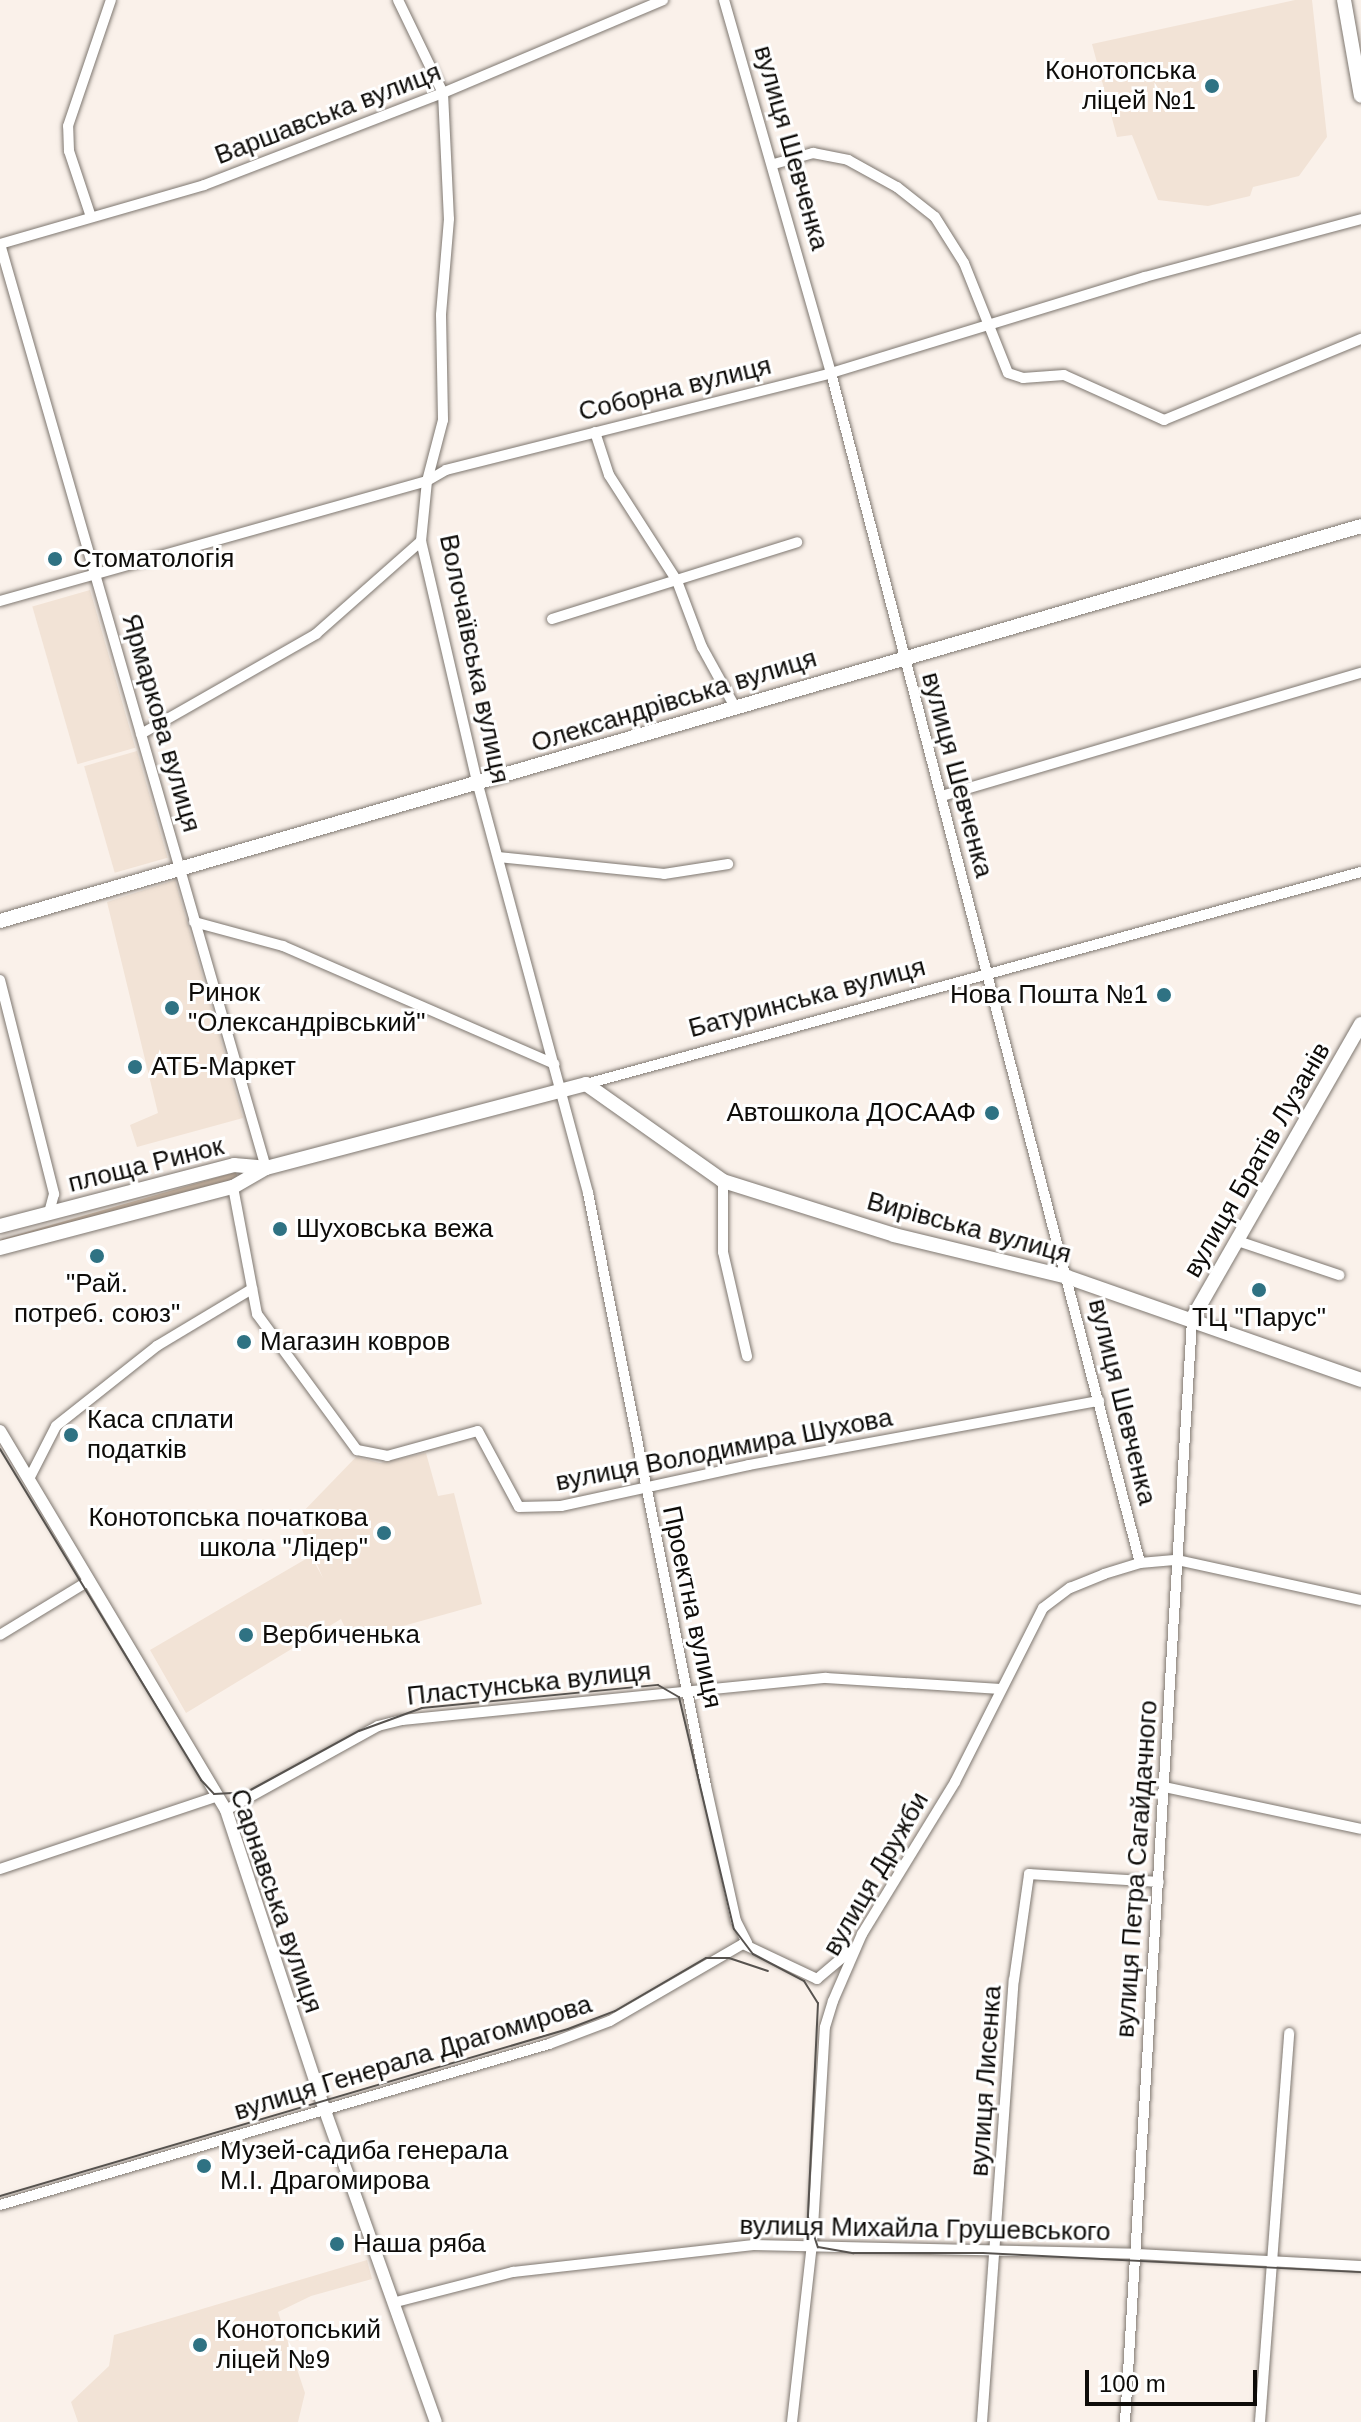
<!DOCTYPE html>
<html>
<head>
<meta charset="utf-8">
<style>
  body { margin:0 }
  #map { position:relative; width:1361px; height:2422px; overflow:hidden; background:#faf1ea; font-family:Arial,sans-serif }
  div>[style] { position:absolute }
  .built>* { inset:0; background:#f2e3d6; transform-origin:0 0 }
  .green>* { inset:0; background:#d9c1ab; transform-origin:0 0 }
  .roads { filter:drop-shadow(0 0 2px #7e7770) drop-shadow(0 0 2px #7e7770) }
  .minor>* { height:10px; margin:-5px; padding:0 5px; transform-origin:5px; border-radius:5px; background:#fff }
  .tertiary>* { height:12px; margin:-6px; padding:0 6px; transform-origin:6px; border-radius:6px; background:#fff }
  .secondary>* { height:14px; margin:-7px; padding:0 7px; transform-origin:7px; border-radius:7px; background:#fff }
  .tram>* { height:2px; margin:-1px; padding:0 1px; transform-origin:1px; border-radius:1px; background:#57534f }
  .dots>* { width:22px; height:22px; translate:-50% -50%; box-sizing:border-box; border:4px solid #fff; border-radius:50% }
  span { translate:-50% -50%; white-space:nowrap; text-align:center; line-height:1.15; -webkit-text-stroke:6px #fff; paint-order:stroke }
  .poi-label { font-size:26px; color:#0e0c09 }
  .right { translate:-100% -50%; text-align:right }
  .left { translate:0 -50%; text-align:left }
  .street-label { font-size:26px; color:#0e0c09 }
  .scale { position:absolute; left:1085px; top:2370px; width:172px; height:36px; box-sizing:border-box; border:4px solid #0e0c09; border-top:0; padding-left:10px; font-size:24px; line-height:28px; white-space:nowrap; color:#0e0c09; -webkit-text-stroke:6px #fff; paint-order:stroke }
</style>
</head>
<body>
<div id="map">
  <div class="built">
    <div style="clip-path:polygon(1295px 0,1312px 0,1327px 137px,1299px 176px,1253px 187px,1250px 196px,1208px 206px,1158px 200px,1132px 135px,1117px 137px,1092px 44px)"></div>
    <div style="left:90px;top:590px;width:164px;height:60px;rotate:74deg"></div>
    <div style="left:137px;top:751px;width:111px;height:55px;rotate:74deg"></div>
    <div style="clip-path:polygon(175px 880px,243px 1118px,137px 1147px,130px 1125px,158px 1113px,107px 902px)"></div>
    <div style="clip-path:polygon(426px 1453px,438px 1496px,454px 1493px,482px 1604px,360px 1638px,349px 1636px,341px 1619px,186px 1713px,150px 1650px,311px 1556px,323px 1578px,297px 1518px,356px 1457px,380px 1463px)"></div>
    <div style="clip-path:polygon(367px 2260px,372px 2279px,311px 2296px,278px 2312px,305px 2393px,298px 2422px,78px 2422px,71px 2402px,109px 2366px,114px 2335px)"></div>
  </div>
  <div class="green">
    <div style="left:236px;top:1172px;width:7px;height:244px;rotate:74deg"></div>
  </div>
  <div class="roads">
    <div class="minor">
      <div style="left:398px;top:0;width:103px;rotate:64.2deg"></div>
      <div style="left:443px;top:93px;width:126px;rotate:87.3deg"></div>
      <div style="left:449px;top:219px;width:96px;rotate:94.8deg"></div>
      <div style="left:441px;top:315px;width:105px;rotate:88.9deg"></div>
      <div style="left:443px;top:420px;width:63px;rotate:104.7deg"></div>
      <div style="left:427px;top:481px;width:60px;rotate:95.7deg"></div>
      <div style="left:421px;top:541px;width:251px;rotate:76.9deg"></div>
      <div style="left:478px;top:785px;width:423px;rotate:74.9deg"></div>
      <div style="left:588px;top:1193px;width:605px;rotate:78.75deg"></div>
      <div style="left:706px;top:1786px;width:138px;rotate:77.5deg"></div>
      <div style="left:736px;top:1921px;width:25px;rotate:63deg"></div>
      <div style="left:724px;top:0;width:388px;rotate:74deg"></div>
      <div style="left:831px;top:373px;width:1229px;rotate:75.44deg"></div>
      <div style="left:774px;top:164px;width:41px;rotate:-15.8deg"></div>
      <div style="left:813px;top:153px;width:36px;rotate:11deg"></div>
      <div style="left:848px;top:160px;width:56px;rotate:28.9deg"></div>
      <div style="left:897px;top:187px;width:48px;rotate:38.3deg"></div>
      <div style="left:935px;top:217px;width:54px;rotate:57.8deg"></div>
      <div style="left:964px;top:263px;width:118px;rotate:68.2deg"></div>
      <div style="left:1008px;top:373px;width:16px;rotate:18deg"></div>
      <div style="left:1023px;top:378px;width:41px;rotate:-4.2deg"></div>
      <div style="left:1064px;top:375px;width:110px;rotate:24.2deg"></div>
      <div style="left:1164px;top:420px;width:213px;rotate:-22.4deg"></div>
      <div style="left:91px;top:217px;width:70px;rotate:-108.4deg"></div>
      <div style="left:69px;top:151px;width:25px;rotate:-92deg"></div>
      <div style="left:68px;top:126px;width:133px;rotate:-71.2deg"></div>
      <div style="left:0;top:244px;width:962px;rotate:73.94deg"></div>
      <div style="left:0;top:244px;width:212px;rotate:-16.1deg"></div>
      <div style="left:204px;top:185px;width:256px;rotate:-21.1deg"></div>
      <div style="left:443px;top:93px;width:239px;rotate:-22.9deg"></div>
      <div style="left:595px;top:432px;width:45px;rotate:72deg"></div>
      <div style="left:609px;top:475px;width:126px;rotate:57.3deg"></div>
      <div style="left:677px;top:581px;width:71px;rotate:69.3deg"></div>
      <div style="left:702px;top:647px;width:68px;rotate:61.2deg"></div>
      <div style="left:0;top:601px;width:444px;rotate:-15.7deg"></div>
      <div style="left:427px;top:481px;width:22px;rotate:-30deg"></div>
      <div style="left:446px;top:470px;width:397px;rotate:-14.1deg"></div>
      <div style="left:831px;top:373px;width:328px;rotate:-17deg"></div>
      <div style="left:1145px;top:277px;width:224px;rotate:-15deg"></div>
      <div style="left:552px;top:619px;width:257px;rotate:-17.4deg"></div>
      <div style="left:141px;top:734px;width:202px;rotate:-29.7deg"></div>
      <div style="left:316px;top:634px;width:140px;rotate:-41.5deg"></div>
      <div style="left:942px;top:796px;width:437px;rotate:-16.4deg"></div>
      <div style="left:498px;top:857px;width:167px;rotate:5.8deg"></div>
      <div style="left:664px;top:874px;width:65px;rotate:-8.9deg"></div>
      <div style="left:194px;top:922px;width:92px;rotate:15.1deg"></div>
      <div style="left:283px;top:946px;width:296px;rotate:23.5deg"></div>
      <div style="left:0;top:980px;width:221px;rotate:75.8deg"></div>
      <div style="left:54px;top:1194px;width:20px;rotate:105deg"></div>
      <div style="left:586px;top:1084px;width:803px;rotate:-15.3deg"></div>
      <div style="left:723px;top:1181px;width:71px;rotate:90deg"></div>
      <div style="left:723px;top:1252px;width:107px;rotate:77deg"></div>
      <div style="left:233px;top:1187px;width:129px;rotate:79.3deg"></div>
      <div style="left:257px;top:1314px;width:169px;rotate:53.7deg"></div>
      <div style="left:357px;top:1450px;width:31px;rotate:11deg"></div>
      <div style="left:387px;top:1456px;width:94px;rotate:-15.4deg"></div>
      <div style="left:478px;top:1431px;width:86px;rotate:61.7deg"></div>
      <div style="left:519px;top:1507px;width:42px;rotate:-1.4deg"></div>
      <div style="left:561px;top:1506px;width:192px;rotate:-12.3deg"></div>
      <div style="left:749px;top:1465px;width:356px;rotate:-10.4deg"></div>
      <div style="left:1238px;top:1241px;width:107px;rotate:18.6deg"></div>
      <div style="left:29px;top:1479px;width:59px;rotate:-63deg"></div>
      <div style="left:56px;top:1426px;width:129px;rotate:-38.4deg"></div>
      <div style="left:157px;top:1346px;width:111px;rotate:-31deg"></div>
      <div style="left:0;top:1635px;width:105px;rotate:-31.4deg"></div>
      <div style="left:1164px;top:1787px;width:201px;rotate:12deg"></div>
      <div style="left:226px;top:1810px;width:174px;rotate:-28.9deg"></div>
      <div style="left:378px;top:1726px;width:25px;rotate:-14deg"></div>
      <div style="left:402px;top:1720px;width:426px;rotate:-5.7deg"></div>
      <div style="left:826px;top:1678px;width:175px;rotate:3.6deg"></div>
      <div style="left:0;top:1869px;width:230px;rotate:-18.5deg"></div>
      <div style="left:0;top:2205px;width:572px;rotate:-16.34deg"></div>
      <div style="left:549px;top:2044px;width:65px;rotate:-20.7deg"></div>
      <div style="left:610px;top:2021px;width:154px;rotate:-30.1deg"></div>
      <div style="left:743px;top:1944px;width:82px;rotate:25.3deg"></div>
      <div style="left:817px;top:1979px;width:42px;rotate:-40.2deg"></div>
      <div style="left:396px;top:2302px;width:121px;rotate:-14.4deg"></div>
      <div style="left:513px;top:2272px;width:242px;rotate:-6.4deg"></div>
      <div style="left:753px;top:2245px;width:384px;rotate:1.3deg"></div>
      <div style="left:1137px;top:2254px;width:224px;rotate:3.1deg"></div>
      <div style="left:792px;top:2422px;width:179px;rotate:-83.6deg"></div>
      <div style="left:812px;top:2244px;width:217px;rotate:-86.6deg"></div>
      <div style="left:825px;top:2027px;width:27px;rotate:-73deg"></div>
      <div style="left:833px;top:2001px;width:73px;rotate:-66.6deg"></div>
      <div style="left:862px;top:1934px;width:178px;rotate:-58.5deg"></div>
      <div style="left:955px;top:1782px;width:195px;rotate:-63.2deg"></div>
      <div style="left:1043px;top:1608px;width:34px;rotate:-37deg"></div>
      <div style="left:1070px;top:1588px;width:37px;rotate:-22deg"></div>
      <div style="left:1104px;top:1574px;width:38px;rotate:-17deg"></div>
      <div style="left:1140px;top:1563px;width:37px;rotate:-5deg"></div>
      <div style="left:1177px;top:1560px;width:188px;rotate:12.3deg"></div>
      <div style="left:982px;top:2422px;width:443px;rotate:-85.9deg"></div>
      <div style="left:1014px;top:1980px;width:107px;rotate:-81.9deg"></div>
      <div style="left:1029px;top:1874px;width:130px;rotate:3.5deg"></div>
      <div style="left:1125px;top:2422px;width:1105px;rotate:-86.52deg"></div>
      <div style="left:1260px;top:2422px;width:390px;rotate:-85.7deg"></div>
    </div>
    <div class="tertiary">
      <div style="left:0;top:1431px;width:441px;rotate:59.2deg"></div>
      <div style="left:226px;top:1810px;width:314px;rotate:71.8deg"></div>
      <div style="left:324px;top:2108px;width:333px;rotate:70.4deg"></div>
    </div>
    <div class="secondary">
      <div style="left:1344px;top:0;width:97px;rotate:80deg"></div>
      <div style="left:0;top:921px;width:1417px;rotate:-16.18deg"></div>
      <div style="left:0;top:1226px;width:242px;rotate:-14.6deg"></div>
      <div style="left:234px;top:1165px;width:32px;rotate:5deg"></div>
      <div style="left:0;top:1248px;width:241px;rotate:-14.7deg"></div>
      <div style="left:233px;top:1187px;width:38px;rotate:-30deg"></div>
      <div style="left:266px;top:1168px;width:331px;rotate:-14.7deg"></div>
      <div style="left:586px;top:1084px;width:168px;rotate:35.3deg"></div>
      <div style="left:723px;top:1181px;width:179px;rotate:17.5deg"></div>
      <div style="left:894px;top:1235px;width:178px;rotate:13.6deg"></div>
      <div style="left:1067px;top:1277px;width:312px;rotate:19.3deg"></div>
      <div style="left:1192px;top:1319px;width:340px;rotate:-60.2deg"></div>
    </div>
  </div>
  <div class="tram">
    <div style="left:0;top:1449px;width:387px;rotate:58.7deg"></div>
    <div style="left:201px;top:1780px;width:19px;rotate:47deg"></div>
    <div style="left:214px;top:1794px;width:33px;rotate:-3deg"></div>
    <div style="left:247px;top:1792px;width:128px;rotate:-28.6deg"></div>
    <div style="left:359px;top:1731px;width:67px;rotate:-20.1deg"></div>
    <div style="left:422px;top:1708px;width:237px;rotate:-5.6deg"></div>
    <div style="left:658px;top:1685px;width:24px;rotate:30deg"></div>
    <div style="left:679px;top:1697px;width:238px;rotate:76.7deg"></div>
    <div style="left:734px;top:1929px;width:31px;rotate:53deg"></div>
    <div style="left:753px;top:1954px;width:58px;rotate:27.9deg"></div>
    <div style="left:804px;top:1981px;width:26px;rotate:58deg"></div>
    <div style="left:818px;top:2003px;width:214px;rotate:92.7deg"></div>
    <div style="left:808px;top:2217px;width:32px;rotate:72deg"></div>
    <div style="left:818px;top:2247px;width:36px;rotate:10deg"></div>
    <div style="left:853px;top:2253px;width:130px"></div>
    <div style="left:983px;top:2253px;width:378px;rotate:2.9deg"></div>
    <div style="left:0;top:2196px;width:592px;rotate:-16.38deg"></div>
    <div style="left:568px;top:2029px;width:50px;rotate:-21deg"></div>
    <div style="left:615px;top:2011px;width:105px;rotate:-30.2deg"></div>
    <div style="left:706px;top:1958px;width:23px"></div>
    <div style="left:729px;top:1958px;width:41px;rotate:18.4deg"></div>
  </div>
  <div class="dots">
    <div style="left:1212px;top:86px;background:#2f7283"></div>
    <div style="left:55px;top:559px;background:#2f7283"></div>
    <div style="left:1164px;top:995px;background:#2f7283"></div>
    <div style="left:172px;top:1008px;background:#2f7283"></div>
    <div style="left:135px;top:1067px;background:#2f7283"></div>
    <div style="left:992px;top:1113px;background:#2f7283"></div>
    <div style="left:280px;top:1229px;background:#2f7283"></div>
    <div style="left:97px;top:1256px;background:#2f7283"></div>
    <div style="left:1259px;top:1290px;background:#2f7283"></div>
    <div style="left:244px;top:1342px;background:#2f7283"></div>
    <div style="left:71px;top:1435px;background:#2f7283"></div>
    <div style="left:384px;top:1533px;background:#2f7283"></div>
    <div style="left:246px;top:1635px;background:#2f7283"></div>
    <div style="left:204px;top:2166px;background:#2f7283"></div>
    <div style="left:337px;top:2244px;background:#2f7283"></div>
    <div style="left:200px;top:2345px;background:#2f7283"></div>
  </div>
  <div class="poi-label">
    <span class="right" style="left:1196px;top:86px">Конотопська<br>ліцей №1</span>
    <span class="left" style="left:73px;top:559px">Стоматологія</span>
    <span class="left" style="left:188px;top:1008px">Ринок<br>"Олександрівський"</span>
    <span class="right" style="left:1148px;top:995px">Нова Пошта №1</span>
    <span class="left" style="left:151px;top:1067px">АТБ-Маркет</span>
    <span class="right" style="left:976px;top:1113px">Автошкола ДОСААФ</span>
    <span class="left" style="left:296px;top:1229px">Шуховська вежа</span>
    <span style="left:97px;top:1299px">"Рай.<br>потреб. союз"</span>
    <span style="left:1259px;top:1318px">ТЦ "Парус"</span>
    <span class="left" style="left:260px;top:1342px">Магазин ковров</span>
    <span class="left" style="left:87px;top:1435px">Каса сплати<br>податків</span>
    <span class="right" style="left:368px;top:1533px">Конотопська початкова<br>школа "Лідер"</span>
    <span class="left" style="left:262px;top:1635px">Вербиченька</span>
    <span class="left" style="left:220px;top:2166px">Музей-садиба генерала<br>М.І. Драгомирова</span>
    <span class="left" style="left:353px;top:2244px">Наша ряба</span>
    <span class="left" style="left:216px;top:2345px">Конотопський<br>ліцей №9</span>
  </div>
  <div class="street-label">
    <span style="left:328px;top:114px;rotate:-21deg">Варшавська вулиця</span>
    <span style="left:791px;top:148px;rotate:74deg">вулиця Шевченка</span>
    <span style="left:675px;top:389px;rotate:-14deg">Соборна вулиця</span>
    <span style="left:474px;top:659px;rotate:78deg">Волочаївська вулиця</span>
    <span style="left:674px;top:701px;rotate:-17deg">Олександрівська вулиця</span>
    <span style="left:161px;top:723px;rotate:74deg">Ярмаркова вулиця</span>
    <span style="left:957px;top:775px;rotate:75deg">вулиця Шевченка</span>
    <span style="left:807px;top:998px;rotate:-15deg">Батуринська вулиця</span>
    <span style="left:1257px;top:1160px;rotate:-60deg">вулиця Братів Лузанів</span>
    <span style="left:146px;top:1165px;rotate:-14deg">площа Ринок</span>
    <span style="left:969px;top:1228px;rotate:15deg">Вирівська вулиця</span>
    <span style="left:1122px;top:1402px;rotate:76deg">вулиця Шевченка</span>
    <span style="left:724px;top:1450px;rotate:-11deg">вулиця Володимира Шухова</span>
    <span style="left:692px;top:1607px;rotate:78deg">Проектна вулиця</span>
    <span style="left:529px;top:1684px;rotate:-6deg">Пластунська вулиця</span>
    <span style="left:1137px;top:1869px;rotate:-86deg">вулиця Петра Сагайдачного</span>
    <span style="left:876px;top:1874px;rotate:-60deg">вулиця Дружби</span>
    <span style="left:276px;top:1901px;rotate:71deg">Сарнавська вулиця</span>
    <span style="left:413px;top:2058px;rotate:-17deg">вулиця Генерала Драгомирова</span>
    <span style="left:986px;top:2081px;rotate:-86deg">вулиця Лисенка</span>
    <span style="left:925px;top:2229px;rotate:1deg">вулиця Михайла Грушевського</span>
  </div>
  <div class="scale">100 m</div>
</div>
</body>
</html>
